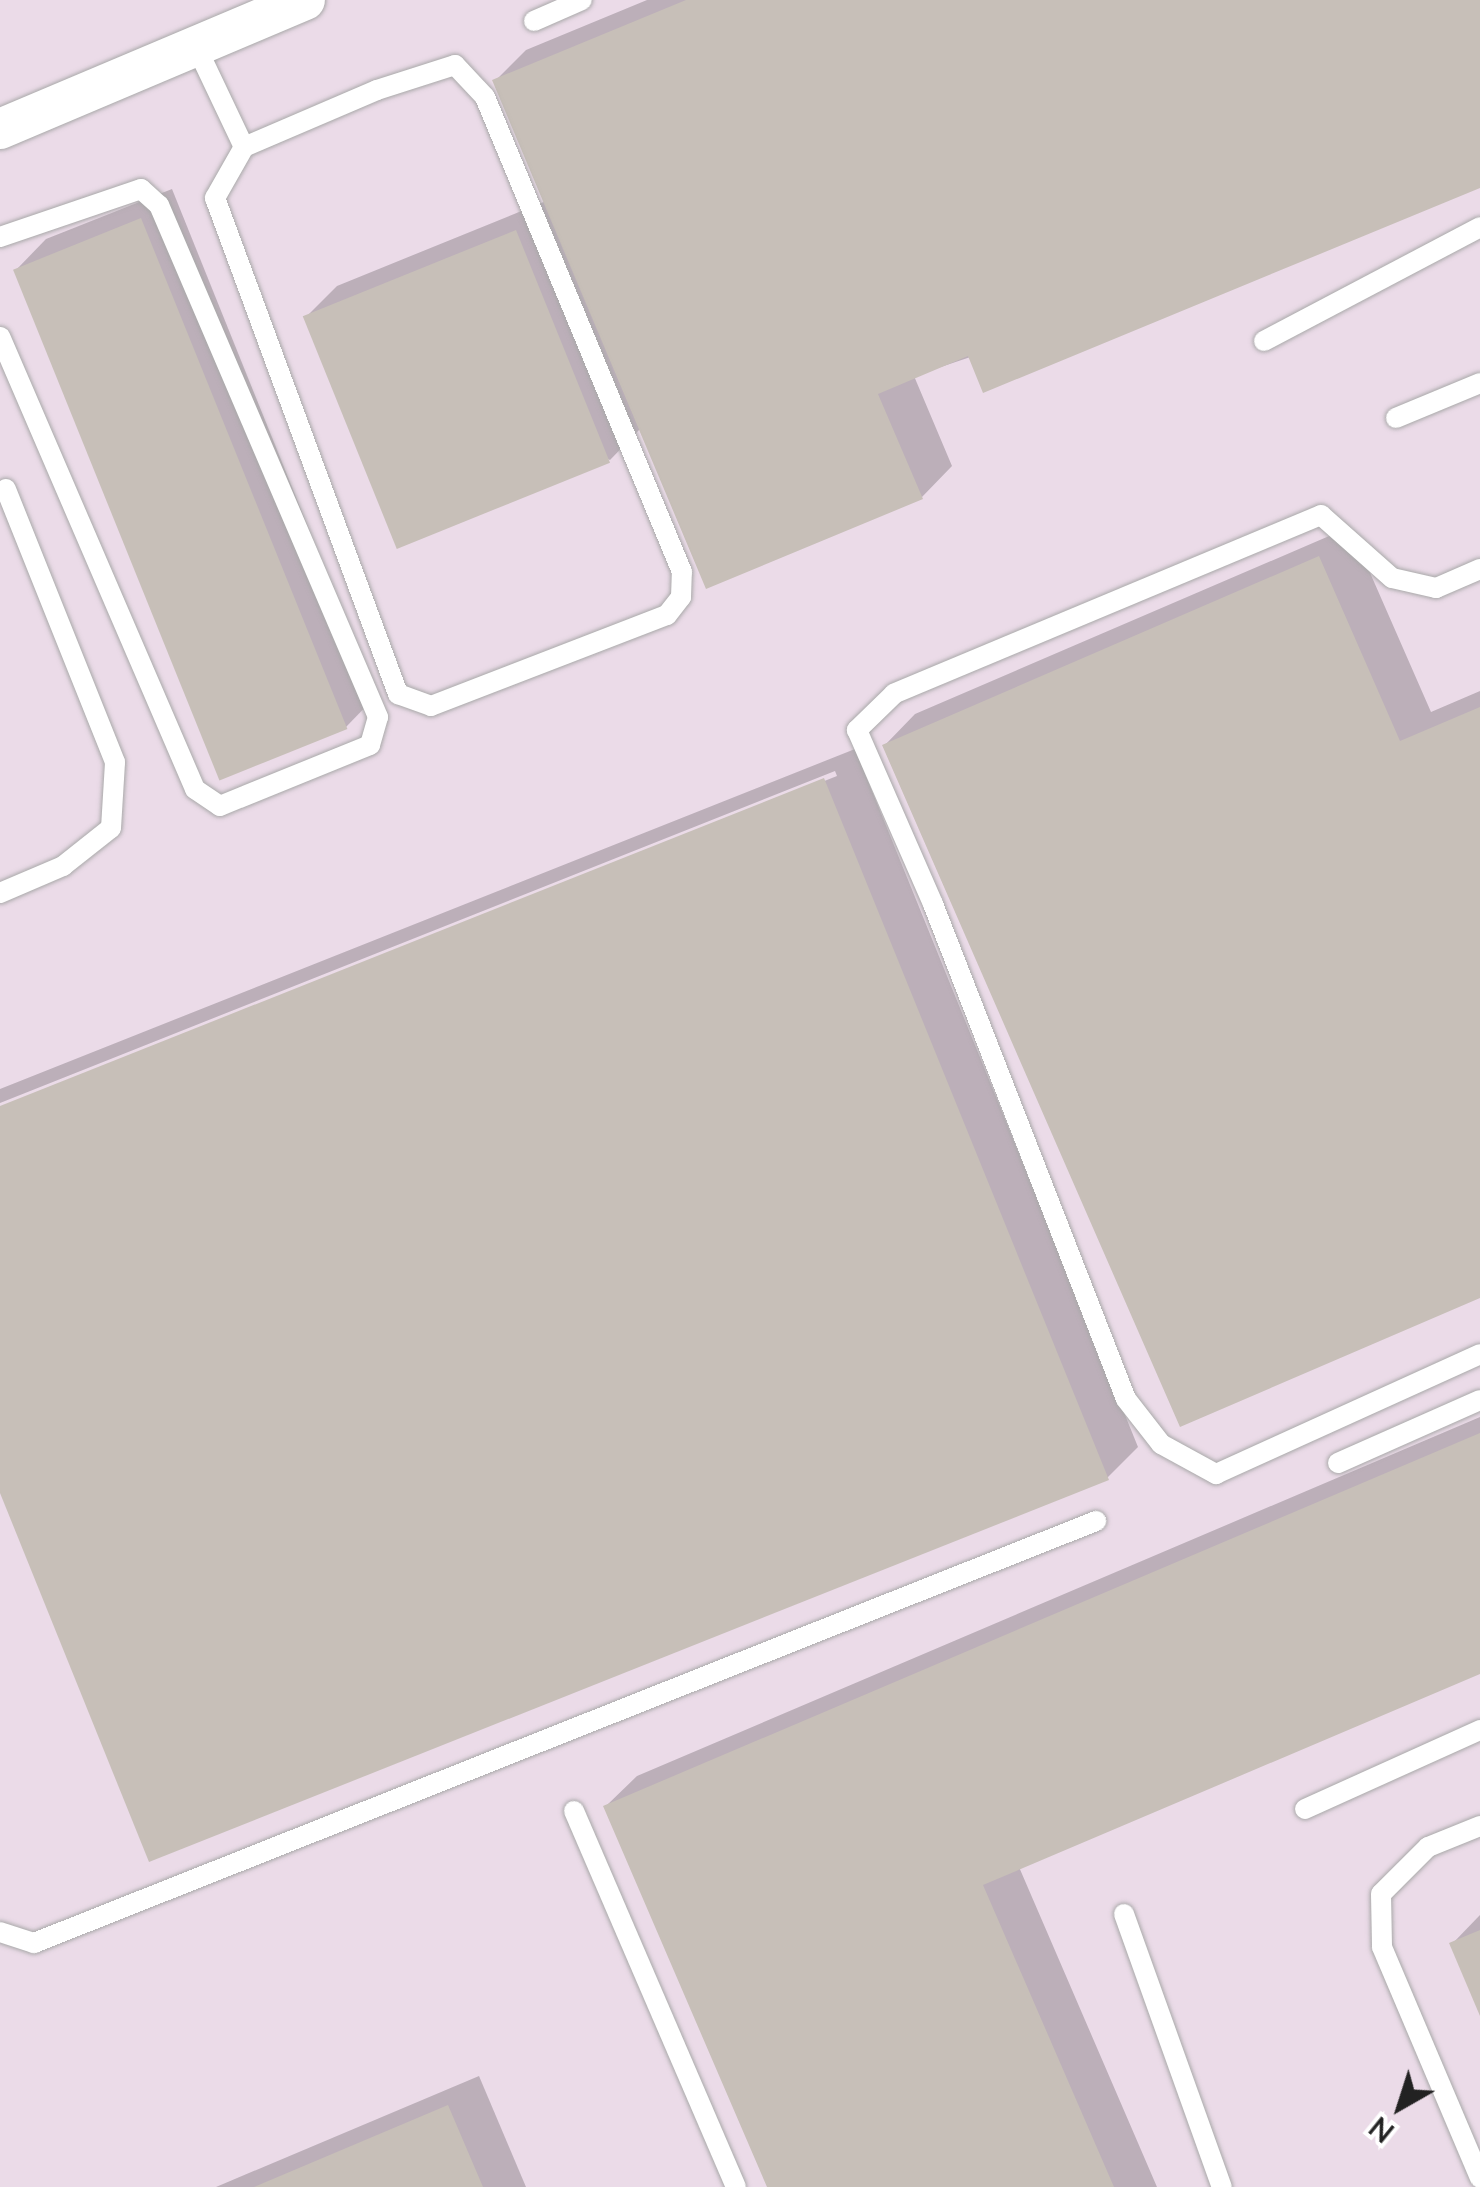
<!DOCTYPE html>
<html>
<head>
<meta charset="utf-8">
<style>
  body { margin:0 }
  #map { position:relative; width:1480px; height:2187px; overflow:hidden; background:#f2efe9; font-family:Lato,sans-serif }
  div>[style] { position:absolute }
  .industrial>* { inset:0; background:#ebdbe8; transform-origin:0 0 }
  .shadow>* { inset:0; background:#0003 }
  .building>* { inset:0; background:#c7bfb8; transform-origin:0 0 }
  .roads { filter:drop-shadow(0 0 2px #a9a9a9) drop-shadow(0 0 2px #a9a9a9) }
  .lane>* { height:20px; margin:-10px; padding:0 10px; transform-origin:10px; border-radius:10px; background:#fff }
  .street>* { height:40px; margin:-20px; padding:0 20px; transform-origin:20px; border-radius:20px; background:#fff }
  span { translate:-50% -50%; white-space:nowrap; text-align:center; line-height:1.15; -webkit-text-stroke:10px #fff; paint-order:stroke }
  .north { position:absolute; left:1350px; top:2057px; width:100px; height:100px; -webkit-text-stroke:8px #fff; paint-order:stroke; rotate:219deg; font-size:28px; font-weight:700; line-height:40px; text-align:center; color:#222 }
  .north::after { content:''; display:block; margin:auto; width:35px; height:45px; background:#222; clip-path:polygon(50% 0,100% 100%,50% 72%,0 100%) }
</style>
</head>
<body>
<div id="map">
  <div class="industrial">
    <div style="left:0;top:0;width:1480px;height:2187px"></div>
  </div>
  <div class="shadow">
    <div style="clip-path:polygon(647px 0,1480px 0,1480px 186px,914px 376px,952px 466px,922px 497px,641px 428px,610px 460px,306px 317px,337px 286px,546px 201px,495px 81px,526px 50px)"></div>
    <div style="clip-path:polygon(172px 189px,376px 696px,346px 727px,16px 270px,46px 239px)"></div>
    <div style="clip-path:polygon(1350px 527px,1431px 712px,1480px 691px,1480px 1295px,885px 745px,915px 714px)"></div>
    <div style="clip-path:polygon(855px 749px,1138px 1447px,1107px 1478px,0 1487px,0 1109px,837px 776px,835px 771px,0 1103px,0 1089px)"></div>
    <div style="clip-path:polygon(1480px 1417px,1480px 1671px,1019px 1867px,1157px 2187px,770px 2187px,606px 1806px,637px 1776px)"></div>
    <div style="clip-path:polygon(1480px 1915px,1480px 2010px,1452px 1944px)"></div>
    <div style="clip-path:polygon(479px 2076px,526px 2187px,216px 2187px)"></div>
  </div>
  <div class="building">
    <div style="clip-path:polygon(686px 0,1480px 0,1480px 188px,983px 393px,968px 356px,878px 394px,923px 499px,706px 589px,492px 80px)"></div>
    <div style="left:141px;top:218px;width:551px;height:138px;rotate:68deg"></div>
    <div style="left:516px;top:230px;width:251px;height:230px;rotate:68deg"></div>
    <div style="clip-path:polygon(1319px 556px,1400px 741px,1480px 707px,1480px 1298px,1180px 1427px,882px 745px)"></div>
    <div style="clip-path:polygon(824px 778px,1109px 1480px,149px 1862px,0 1493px,0 1106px)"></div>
    <div style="clip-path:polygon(1480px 1433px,1480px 1674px,983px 1885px,1114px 2187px,767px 2187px,603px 1806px)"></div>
    <div style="clip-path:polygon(1480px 1930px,1480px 2016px,1449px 1943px)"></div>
    <div style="clip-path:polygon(448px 2105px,483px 2187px,254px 2187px)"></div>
  </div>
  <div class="roads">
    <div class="lane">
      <div style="left:534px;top:21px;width:52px;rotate:-23.6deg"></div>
      <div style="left:196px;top:46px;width:112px;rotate:64.6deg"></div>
      <div style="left:244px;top:147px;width:59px;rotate:119.6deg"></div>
      <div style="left:215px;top:198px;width:529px;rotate:69.75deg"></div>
      <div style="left:398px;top:694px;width:35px;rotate:20deg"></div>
      <div style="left:431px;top:706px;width:253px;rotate:-21.1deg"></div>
      <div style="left:667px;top:615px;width:23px;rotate:-52deg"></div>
      <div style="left:681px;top:597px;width:25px;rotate:-88deg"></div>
      <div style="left:682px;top:572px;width:514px;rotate:-112.53deg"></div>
      <div style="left:485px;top:97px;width:44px;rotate:-133.2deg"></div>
      <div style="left:455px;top:65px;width:82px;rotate:162.2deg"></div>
      <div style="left:377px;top:90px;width:145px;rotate:156.8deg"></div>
      <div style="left:0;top:237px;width:149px;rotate:-18.8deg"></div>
      <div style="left:141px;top:189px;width:24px;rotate:42deg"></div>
      <div style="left:159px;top:205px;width:557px;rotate:66.84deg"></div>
      <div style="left:378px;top:717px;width:29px;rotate:106deg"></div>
      <div style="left:370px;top:745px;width:162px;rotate:157.9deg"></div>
      <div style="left:220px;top:806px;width:30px;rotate:-146deg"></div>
      <div style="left:195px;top:789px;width:492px;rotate:-113.3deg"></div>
      <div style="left:1264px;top:341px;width:244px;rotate:-27.8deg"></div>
      <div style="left:1396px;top:418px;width:91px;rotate:-22.6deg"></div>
      <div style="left:1480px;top:569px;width:48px;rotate:156.6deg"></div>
      <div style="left:1436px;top:588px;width:45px;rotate:-167.2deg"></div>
      <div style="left:1392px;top:578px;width:95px;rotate:-138.4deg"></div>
      <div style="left:1321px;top:515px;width:463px;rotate:157.3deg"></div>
      <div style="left:894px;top:694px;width:52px;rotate:135.8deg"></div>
      <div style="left:857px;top:730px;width:190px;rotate:66.4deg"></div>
      <div style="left:933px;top:904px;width:531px;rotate:68.7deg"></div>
      <div style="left:1126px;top:1399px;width:57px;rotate:52.1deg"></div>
      <div style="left:1161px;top:1444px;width:63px;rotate:28.6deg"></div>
      <div style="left:1216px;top:1474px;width:290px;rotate:-24.4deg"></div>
      <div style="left:0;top:893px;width:69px;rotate:-23.2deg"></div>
      <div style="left:63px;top:866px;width:61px;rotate:-38.4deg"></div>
      <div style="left:111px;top:828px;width:66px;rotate:-86.5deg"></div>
      <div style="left:115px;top:762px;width:294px;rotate:-111.8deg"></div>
      <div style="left:1338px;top:1463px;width:155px;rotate:-23.9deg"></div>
      <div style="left:1305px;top:1809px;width:192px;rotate:-24.3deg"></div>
      <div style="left:574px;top:1811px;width:409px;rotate:66.7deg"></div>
      <div style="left:1480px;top:1826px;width:56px;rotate:158deg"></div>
      <div style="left:1428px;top:1847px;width:66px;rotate:135deg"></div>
      <div style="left:1381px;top:1894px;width:53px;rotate:88.9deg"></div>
      <div style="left:1382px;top:1947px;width:251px;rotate:67deg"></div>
      <div style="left:1124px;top:1914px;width:290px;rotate:70.3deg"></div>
      <div style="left:0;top:1932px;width:36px;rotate:18deg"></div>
      <div style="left:34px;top:1943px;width:1143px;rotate:-21.67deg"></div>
    </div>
    <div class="street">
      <div style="left:0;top:129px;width:331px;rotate:-22.9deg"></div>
    </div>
  </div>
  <div class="north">N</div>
</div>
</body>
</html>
